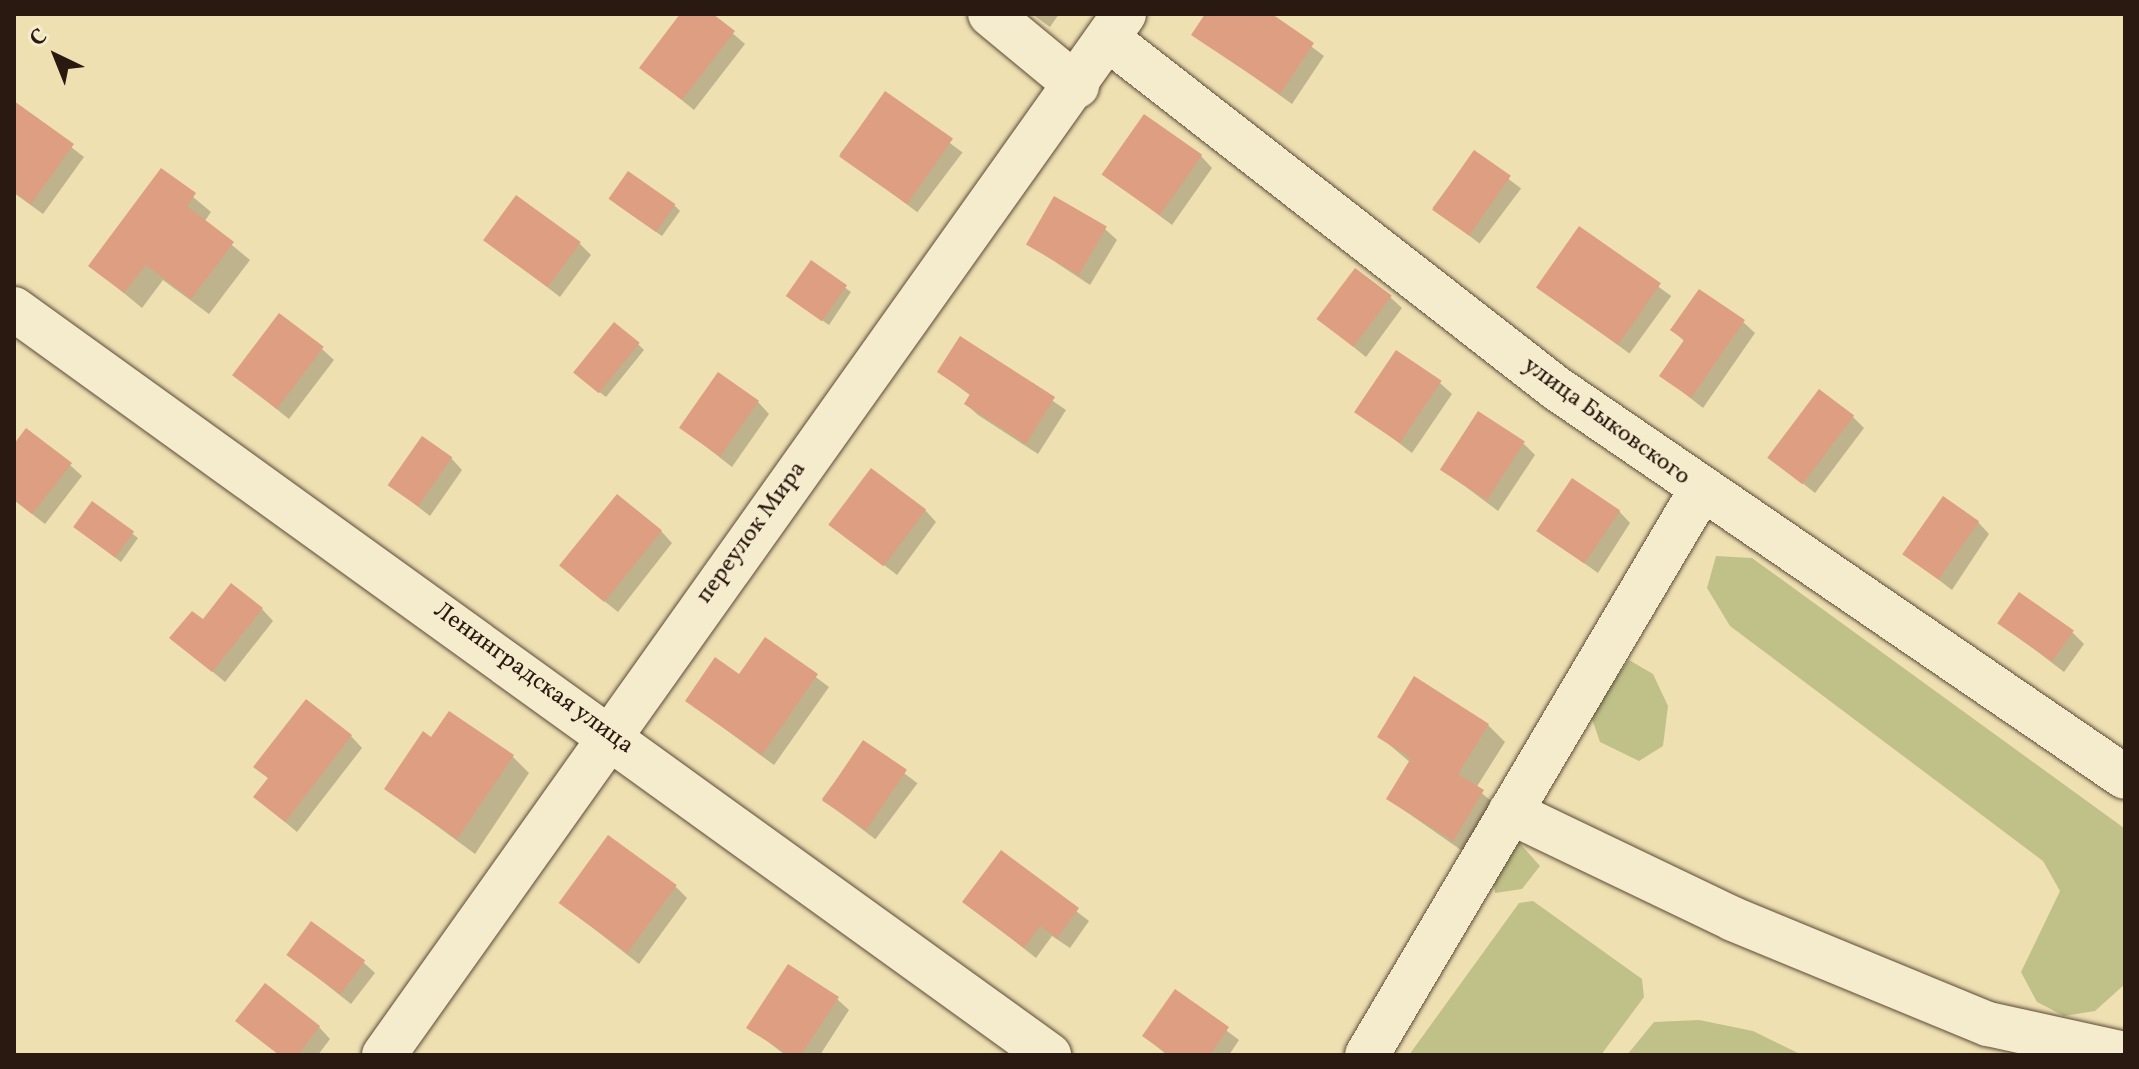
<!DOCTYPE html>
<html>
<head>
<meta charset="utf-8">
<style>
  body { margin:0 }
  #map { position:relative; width:2139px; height:1069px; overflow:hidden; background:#efe0b2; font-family:Vollkorn,serif }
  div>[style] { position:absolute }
  .green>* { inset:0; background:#bfc188 }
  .shadow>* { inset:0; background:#0003; transform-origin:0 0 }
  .building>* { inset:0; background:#dd9e81; transform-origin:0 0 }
  .roads { filter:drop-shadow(0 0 2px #5b4b38) drop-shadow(0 0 2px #5b4b38) }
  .minor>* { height:44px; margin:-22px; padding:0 22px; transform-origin:22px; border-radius:22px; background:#f5ebcd }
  span { translate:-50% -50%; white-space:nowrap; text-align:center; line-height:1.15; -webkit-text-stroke:8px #f5ebcd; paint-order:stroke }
  .street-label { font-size:24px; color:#2a1910 }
  .frame { position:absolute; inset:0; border:16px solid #2a1910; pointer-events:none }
  .north { position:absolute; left:16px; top:16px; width:80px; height:80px; -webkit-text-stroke:6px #f5ebcd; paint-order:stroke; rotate:317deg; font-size:22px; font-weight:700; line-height:32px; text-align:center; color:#2a1910 }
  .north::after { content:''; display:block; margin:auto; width:28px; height:36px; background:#2a1910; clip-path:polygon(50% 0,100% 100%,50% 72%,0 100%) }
</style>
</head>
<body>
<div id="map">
  <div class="green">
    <div style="clip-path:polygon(1716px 556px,1752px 558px,2124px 828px,2125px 984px,2095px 1011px,2064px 1016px,2037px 1002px,2021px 972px,2060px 891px,2043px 861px,1730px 626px,1707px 588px)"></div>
    <div style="clip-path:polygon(1629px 660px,1653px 674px,1668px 706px,1663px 746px,1639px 761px,1600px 742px,1590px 713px)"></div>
    <div style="clip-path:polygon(1515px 838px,1540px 866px,1522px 889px,1495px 893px,1493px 871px)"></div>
    <div style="clip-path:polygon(1533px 901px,1642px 979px,1644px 997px,1601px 1055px,1409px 1055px,1519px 903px)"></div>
    <div style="clip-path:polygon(1699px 1020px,1753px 1031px,1802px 1055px,1627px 1055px,1654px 1022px)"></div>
  </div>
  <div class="shadow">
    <div style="clip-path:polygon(682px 14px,710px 14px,745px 44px,694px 110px,641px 67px)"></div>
    <div style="clip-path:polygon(1032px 14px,1059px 14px,1050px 27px)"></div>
    <div style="clip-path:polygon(1208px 14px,1268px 14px,1324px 56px,1292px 104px,1194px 34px)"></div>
    <div style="left:885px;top:94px;width:97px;height:75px;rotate:37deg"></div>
    <div style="clip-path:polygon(14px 103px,84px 157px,43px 214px,14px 193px)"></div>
    <div style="left:1474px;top:153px;width:59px;height:69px;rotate:37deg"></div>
    <div style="clip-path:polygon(1201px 156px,1212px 168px,1172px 225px,1104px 174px)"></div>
    <div style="clip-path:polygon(162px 171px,211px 212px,204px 222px,250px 260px,209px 314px,163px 280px,142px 308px,90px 265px)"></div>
    <div style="clip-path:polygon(616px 204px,675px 206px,680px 211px,662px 236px)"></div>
    <div style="clip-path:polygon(1105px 229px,1117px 240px,1090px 285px,1028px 244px)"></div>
    <div style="left:1579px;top:229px;width:114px;height:71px;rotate:36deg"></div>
    <div style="clip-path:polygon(486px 240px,579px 243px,591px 255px,560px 297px)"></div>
    <div style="clip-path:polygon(811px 263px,851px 292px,829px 325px,794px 301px)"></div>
    <div style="clip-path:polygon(1390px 297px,1402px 308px,1366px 357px,1319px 319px)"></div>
    <div style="clip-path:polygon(1743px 322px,1755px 333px,1703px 408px,1661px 375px,1685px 342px,1673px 330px)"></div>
    <div style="clip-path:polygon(961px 338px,1066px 410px,1038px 454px,978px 415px,966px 404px,971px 396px,939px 372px)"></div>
    <div style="clip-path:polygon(638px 344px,644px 350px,606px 397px,581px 378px)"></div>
    <div style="clip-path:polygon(322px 349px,334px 360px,289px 419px,234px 375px)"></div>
    <div style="clip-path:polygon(1440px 383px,1452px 394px,1412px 453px,1357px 411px)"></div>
    <div style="clip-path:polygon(758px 402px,769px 414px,732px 467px,682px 428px)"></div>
    <div style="clip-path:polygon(1852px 416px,1864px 428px,1815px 493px,1771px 458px)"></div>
    <div style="clip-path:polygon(1524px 444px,1535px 455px,1498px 511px,1442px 469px)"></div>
    <div style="clip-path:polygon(14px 447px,70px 465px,82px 476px,45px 524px,14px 500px)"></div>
    <div style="clip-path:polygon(451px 458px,462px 470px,430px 516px,390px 485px)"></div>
    <div style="clip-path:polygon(92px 503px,138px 538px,121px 562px,81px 532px)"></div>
    <div style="clip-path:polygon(925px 510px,936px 522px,897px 575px,832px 525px)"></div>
    <div style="clip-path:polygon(1619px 511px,1630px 523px,1598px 573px,1539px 531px)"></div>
    <div style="clip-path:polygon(1978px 522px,1989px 534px,1952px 590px,1906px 555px)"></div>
    <div style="clip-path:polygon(661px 531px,672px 543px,618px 612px,574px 577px)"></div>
    <div style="clip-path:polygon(262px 609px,273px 621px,225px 682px,172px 638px)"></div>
    <div style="clip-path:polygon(2000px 623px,2072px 632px,2084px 644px,2064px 672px)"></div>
    <div style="clip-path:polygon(766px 640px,829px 687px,774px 765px,687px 701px,740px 677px)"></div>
    <div style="clip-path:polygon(1488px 725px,1505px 742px,1476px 788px,1500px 809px,1471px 857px,1388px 799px,1411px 763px,1379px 736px)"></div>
    <div style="clip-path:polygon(351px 736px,362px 748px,297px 832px,255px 797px,269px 779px,256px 767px)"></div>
    <div style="clip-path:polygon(432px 740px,513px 757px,529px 773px,475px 854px,387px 789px)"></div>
    <div style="left:864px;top:743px;width:67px;height:70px;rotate:37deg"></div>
    <div style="clip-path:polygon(1001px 853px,1089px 921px,1070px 948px,1052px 936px,1036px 958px,965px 902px)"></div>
    <div style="clip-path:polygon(676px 887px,687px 898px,639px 964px,561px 903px)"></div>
    <div style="clip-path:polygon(289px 955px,363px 962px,375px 973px,351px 1004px)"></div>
    <div style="clip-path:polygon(1175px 992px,1239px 1040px,1229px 1055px,1167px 1055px,1144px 1036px)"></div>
    <div style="clip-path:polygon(837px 999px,849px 1010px,820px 1055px,785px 1055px,749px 1027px)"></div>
    <div style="clip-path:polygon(319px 1027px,330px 1039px,318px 1055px,279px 1055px)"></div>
  </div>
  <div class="building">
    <div style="clip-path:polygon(680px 14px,713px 14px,735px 31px,682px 100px,639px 68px)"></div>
    <div style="clip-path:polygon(1205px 14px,1272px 14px,1314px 43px,1280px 94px,1191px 35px)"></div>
    <div style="left:885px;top:91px;width:83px;height:80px;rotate:35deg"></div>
    <div style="clip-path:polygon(14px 101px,74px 144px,31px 204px,14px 192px)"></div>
    <div style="left:1144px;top:114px;width:71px;height:74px;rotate:35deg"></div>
    <div style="left:1474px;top:150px;width:45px;height:73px;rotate:35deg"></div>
    <div style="clip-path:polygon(161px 168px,196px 193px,187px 206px,234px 242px,191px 299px,146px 265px,124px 293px,88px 266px)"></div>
    <div style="left:628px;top:171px;width:58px;height:34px;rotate:35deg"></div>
    <div style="left:516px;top:195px;width:80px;height:56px;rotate:36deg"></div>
    <div style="left:1054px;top:196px;width:61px;height:56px;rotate:30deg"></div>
    <div style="left:1579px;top:226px;width:100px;height:75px;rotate:35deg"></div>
    <div style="left:811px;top:260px;width:44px;height:44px;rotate:35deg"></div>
    <div style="left:1355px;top:268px;width:46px;height:64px;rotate:37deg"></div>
    <div style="clip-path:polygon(1699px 289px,1745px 320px,1691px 398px,1659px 376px,1684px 340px,1670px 330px)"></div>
    <div style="left:279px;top:313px;width:56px;height:78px;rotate:37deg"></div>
    <div style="left:614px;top:322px;width:33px;height:65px;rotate:39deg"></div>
    <div style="clip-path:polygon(960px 336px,1055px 397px,1026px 444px,964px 404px,970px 394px,937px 372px)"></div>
    <div style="left:1396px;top:350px;width:55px;height:75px;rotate:34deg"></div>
    <div style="left:718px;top:372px;width:50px;height:68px;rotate:35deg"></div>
    <div style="left:1819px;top:389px;width:44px;height:86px;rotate:37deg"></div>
    <div style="left:1478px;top:411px;width:56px;height:70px;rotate:33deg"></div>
    <div style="clip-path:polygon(26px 428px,72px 463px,32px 514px,14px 500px,14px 444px)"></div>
    <div style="left:422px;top:436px;width:37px;height:60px;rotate:35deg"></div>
    <div style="left:871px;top:468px;width:69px;height:71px;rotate:37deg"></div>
    <div style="left:1572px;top:478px;width:58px;height:64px;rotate:34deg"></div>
    <div style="left:617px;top:494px;width:58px;height:92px;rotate:39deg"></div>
    <div style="left:1943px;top:496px;width:44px;height:71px;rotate:35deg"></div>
    <div style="left:92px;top:501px;width:52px;height:32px;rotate:36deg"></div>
    <div style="clip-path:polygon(231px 583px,263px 608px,212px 672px,169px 638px,192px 611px,203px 619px)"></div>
    <div style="left:2019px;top:592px;width:67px;height:38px;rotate:35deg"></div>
    <div style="clip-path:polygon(765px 637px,818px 674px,762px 755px,685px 701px,715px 657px,739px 674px)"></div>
    <div style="clip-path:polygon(1414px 676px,1489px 724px,1458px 774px,1484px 790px,1453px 841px,1386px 799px,1411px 758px,1377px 737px)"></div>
    <div style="clip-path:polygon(306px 699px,352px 735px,285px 822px,253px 797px,268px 778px,253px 767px)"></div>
    <div style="clip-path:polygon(449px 711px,514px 755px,457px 839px,384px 789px,423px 731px,431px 737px)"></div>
    <div style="left:863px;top:740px;width:53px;height:73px;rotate:34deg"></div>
    <div style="left:608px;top:835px;width:85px;height:84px;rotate:36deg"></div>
    <div style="clip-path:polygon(1001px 850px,1079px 908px,1057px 938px,1040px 926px,1024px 948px,962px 902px)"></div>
    <div style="left:311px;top:921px;width:67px;height:42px;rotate:36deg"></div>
    <div style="clip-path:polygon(788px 964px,839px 997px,801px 1055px,789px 1055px,746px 1028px)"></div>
    <div style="clip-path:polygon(265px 983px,320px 1026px,298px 1055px,279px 1055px,235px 1021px)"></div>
    <div style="clip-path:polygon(1175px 989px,1229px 1027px,1210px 1055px,1169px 1055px,1142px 1036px)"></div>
  </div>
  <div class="roads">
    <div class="minor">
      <div style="left:990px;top:14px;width:113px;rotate:39.6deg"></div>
      <div style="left:1108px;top:39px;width:568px;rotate:37.92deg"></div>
      <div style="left:1556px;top:388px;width:689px;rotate:34.36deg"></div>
      <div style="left:14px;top:309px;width:1276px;rotate:35.78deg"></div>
      <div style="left:1510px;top:812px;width:247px;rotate:25.6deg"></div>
      <div style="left:1733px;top:919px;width:276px;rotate:22.4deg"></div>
      <div style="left:1988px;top:1024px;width:140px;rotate:12.4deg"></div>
      <div style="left:384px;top:1055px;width:1277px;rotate:-54.59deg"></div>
      <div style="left:1367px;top:1055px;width:656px;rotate:-59.41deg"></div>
    </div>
  </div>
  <div class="street-label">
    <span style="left:1606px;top:422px;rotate:36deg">улица Быковского</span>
    <span style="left:752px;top:533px;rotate:-54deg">переулок Мира</span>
    <span style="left:533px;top:679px;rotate:36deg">Ленинградская улица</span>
  </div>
  <div class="frame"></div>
  <div class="north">С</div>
</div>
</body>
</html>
